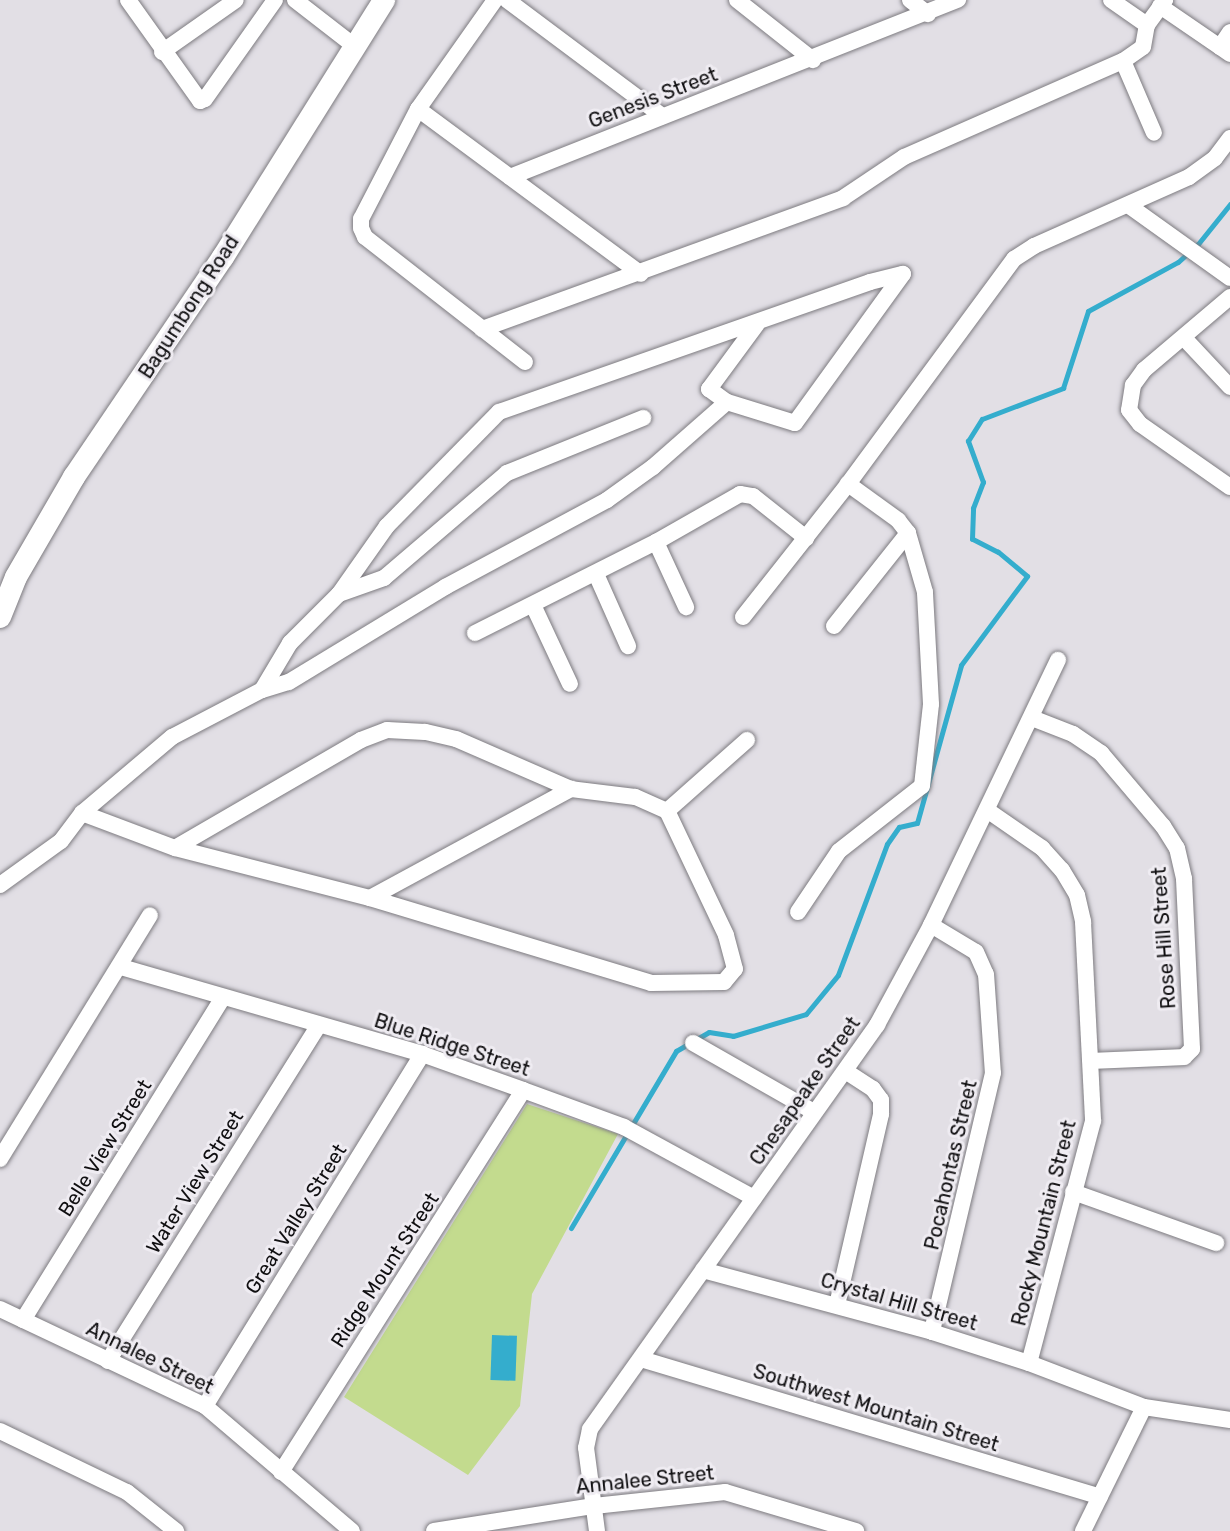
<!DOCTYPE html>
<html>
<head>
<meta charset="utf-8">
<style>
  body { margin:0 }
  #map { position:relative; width:1230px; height:1531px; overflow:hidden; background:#e2dfe5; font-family:Rubik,sans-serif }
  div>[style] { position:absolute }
  .green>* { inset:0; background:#c3db8e }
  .water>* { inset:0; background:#34adcd; transform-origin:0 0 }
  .stream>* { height:5px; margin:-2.5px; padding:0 2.5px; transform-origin:2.5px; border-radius:2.5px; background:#34adcd }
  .roads { filter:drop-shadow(0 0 2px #7d7b80) drop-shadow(0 0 2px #7d7b80) }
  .minor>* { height:16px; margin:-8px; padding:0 8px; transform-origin:8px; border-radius:8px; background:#fff }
  .secondary>* { height:22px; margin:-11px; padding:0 11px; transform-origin:11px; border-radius:11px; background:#fff }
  span { translate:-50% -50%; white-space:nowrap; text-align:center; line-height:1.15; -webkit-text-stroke:6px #efecf2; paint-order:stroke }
  .street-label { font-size:20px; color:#100f11 }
</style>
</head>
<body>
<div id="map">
  <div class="green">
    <div style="clip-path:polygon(527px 1104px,618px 1134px,532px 1294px,520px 1406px,468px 1475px,344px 1397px)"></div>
  </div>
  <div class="water">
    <div style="left:492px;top:1335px;width:25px;height:45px;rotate:2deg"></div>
  </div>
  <div class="stream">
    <div style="left:571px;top:1228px;width:206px;rotate:-59.3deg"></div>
    <div style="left:676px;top:1051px;width:38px;rotate:-30deg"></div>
    <div style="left:709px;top:1032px;width:24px;rotate:9deg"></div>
    <div style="left:733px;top:1036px;width:76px;rotate:-16.8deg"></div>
    <div style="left:806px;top:1014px;width:50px;rotate:-50.6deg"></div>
    <div style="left:838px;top:975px;width:140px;rotate:-69.5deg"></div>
    <div style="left:887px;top:844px;width:21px;rotate:-55deg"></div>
    <div style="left:899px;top:827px;width:18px;rotate:-13deg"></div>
    <div style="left:917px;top:823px;width:164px;rotate:-74.4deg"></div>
    <div style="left:961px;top:665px;width:111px;rotate:-53.4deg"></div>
    <div style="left:1027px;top:576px;width:38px;rotate:-140deg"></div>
    <div style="left:998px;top:552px;width:29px;rotate:-153deg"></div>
    <div style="left:972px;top:539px;width:31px;rotate:-88deg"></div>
    <div style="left:973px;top:508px;width:28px;rotate:-69deg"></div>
    <div style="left:983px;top:482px;width:44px;rotate:-110.1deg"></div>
    <div style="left:968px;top:441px;width:26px;rotate:-58deg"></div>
    <div style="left:982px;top:419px;width:87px;rotate:-20.9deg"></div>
    <div style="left:1063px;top:388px;width:81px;rotate:-72deg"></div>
    <div style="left:1088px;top:311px;width:102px;rotate:-28.6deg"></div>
    <div style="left:1178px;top:262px;width:27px;rotate:-42deg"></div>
    <div style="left:1198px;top:244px;width:51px;rotate:-51.3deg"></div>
  </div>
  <div class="roads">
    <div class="minor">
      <div style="left:128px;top:0;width:124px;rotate:54.5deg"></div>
      <div style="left:200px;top:101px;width:5px;rotate:-22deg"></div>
      <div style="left:205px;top:99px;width:121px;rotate:-54.7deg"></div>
      <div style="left:295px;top:0;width:73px;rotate:37.8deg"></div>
      <div style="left:495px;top:0;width:133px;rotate:125.2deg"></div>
      <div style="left:418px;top:109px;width:124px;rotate:117.4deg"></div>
      <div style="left:361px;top:219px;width:9px;rotate:90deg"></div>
      <div style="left:361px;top:228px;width:10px;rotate:66deg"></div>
      <div style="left:365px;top:237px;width:203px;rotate:38deg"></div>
      <div style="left:507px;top:0;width:194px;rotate:36.8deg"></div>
      <div style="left:737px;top:0;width:97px;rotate:38.3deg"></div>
      <div style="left:910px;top:0;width:23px;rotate:38deg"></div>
      <div style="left:1111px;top:0;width:44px;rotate:34.8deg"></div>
      <div style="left:1160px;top:6px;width:85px;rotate:34.4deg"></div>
      <div style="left:1220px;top:47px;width:18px;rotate:-56deg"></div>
      <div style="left:162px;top:52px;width:90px;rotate:-35.1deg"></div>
      <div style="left:1123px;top:61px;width:78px;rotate:66.7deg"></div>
      <div style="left:418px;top:109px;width:277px;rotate:36.5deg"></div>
      <div style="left:510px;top:177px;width:482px;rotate:-21.6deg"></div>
      <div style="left:1128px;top:205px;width:125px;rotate:35.6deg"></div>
      <div style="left:1230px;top:297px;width:113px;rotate:139.7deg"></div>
      <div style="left:1144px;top:370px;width:19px;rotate:126deg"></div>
      <div style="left:1133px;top:385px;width:25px;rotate:99deg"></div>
      <div style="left:1129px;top:410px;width:18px;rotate:52deg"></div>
      <div style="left:1140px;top:424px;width:110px;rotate:35deg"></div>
      <div style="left:757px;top:324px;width:81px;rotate:126.4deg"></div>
      <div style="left:709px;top:389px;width:22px;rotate:36deg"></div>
      <div style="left:727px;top:402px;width:71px;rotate:17.2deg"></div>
      <div style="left:795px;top:423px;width:184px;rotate:-54.1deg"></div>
      <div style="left:482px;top:329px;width:384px;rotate:-19.9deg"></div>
      <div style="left:843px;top:198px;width:73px;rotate:-33.9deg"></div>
      <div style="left:904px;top:157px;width:239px;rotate:-23.7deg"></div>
      <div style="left:1123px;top:61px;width:24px;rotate:-35deg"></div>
      <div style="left:1143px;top:47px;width:22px;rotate:-80deg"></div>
      <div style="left:1147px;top:25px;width:31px;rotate:-54deg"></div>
      <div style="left:1185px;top:339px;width:66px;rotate:46.8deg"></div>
      <div style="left:656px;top:542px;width:72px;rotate:65.2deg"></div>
      <div style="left:596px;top:574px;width:79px;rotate:66deg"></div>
      <div style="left:339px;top:594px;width:48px;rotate:-19.6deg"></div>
      <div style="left:384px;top:578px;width:162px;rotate:-40.5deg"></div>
      <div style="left:507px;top:473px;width:147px;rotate:-22deg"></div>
      <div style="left:533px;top:605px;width:87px;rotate:64.9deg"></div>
      <div style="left:743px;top:617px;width:169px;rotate:-51.7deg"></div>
      <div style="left:848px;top:484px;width:280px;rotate:-53.6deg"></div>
      <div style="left:1014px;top:259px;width:24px;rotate:-33deg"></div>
      <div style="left:1034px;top:246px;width:170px;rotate:-24deg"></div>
      <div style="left:1189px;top:177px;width:32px;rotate:-36deg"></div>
      <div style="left:1215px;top:158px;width:25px;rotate:-53deg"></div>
      <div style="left:834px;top:626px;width:119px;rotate:-51.5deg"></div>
      <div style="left:475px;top:633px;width:203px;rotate:-26.7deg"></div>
      <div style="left:656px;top:542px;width:97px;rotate:-29.7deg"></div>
      <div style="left:740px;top:494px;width:13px;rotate:9deg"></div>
      <div style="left:753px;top:496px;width:68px;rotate:38.4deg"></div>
      <div style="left:262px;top:690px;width:55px;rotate:-59.2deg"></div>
      <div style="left:290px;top:643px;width:69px;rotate:-45deg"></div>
      <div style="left:339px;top:594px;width:83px;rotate:-54.8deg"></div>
      <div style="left:387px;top:526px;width:160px;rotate:-45.5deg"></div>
      <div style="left:499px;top:412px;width:393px;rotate:-19.3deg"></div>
      <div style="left:870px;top:282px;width:34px;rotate:-14deg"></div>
      <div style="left:1032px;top:718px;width:44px;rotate:21.3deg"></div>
      <div style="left:1073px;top:734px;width:34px;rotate:34deg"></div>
      <div style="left:1101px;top:753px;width:96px;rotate:49.7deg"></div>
      <div style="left:1163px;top:826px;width:26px;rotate:58deg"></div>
      <div style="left:1177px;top:848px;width:32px;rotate:77deg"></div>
      <div style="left:1184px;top:879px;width:170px;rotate:87.3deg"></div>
      <div style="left:1192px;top:1049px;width:11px;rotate:135deg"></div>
      <div style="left:1184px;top:1057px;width:92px;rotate:177.5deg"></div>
      <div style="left:987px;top:810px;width:67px;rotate:34.6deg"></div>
      <div style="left:1042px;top:848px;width:30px;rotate:48deg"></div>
      <div style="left:1062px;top:870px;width:29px;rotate:59deg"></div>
      <div style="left:1077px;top:895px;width:28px;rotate:77deg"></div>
      <div style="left:1083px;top:922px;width:199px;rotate:87.1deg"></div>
      <div style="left:1093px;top:1121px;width:250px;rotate:104.8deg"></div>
      <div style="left:667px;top:811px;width:107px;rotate:-41.6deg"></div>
      <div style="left:82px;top:813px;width:99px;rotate:20.6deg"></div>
      <div style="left:175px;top:848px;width:201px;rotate:14.4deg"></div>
      <div style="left:370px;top:898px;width:294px;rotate:16.8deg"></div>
      <div style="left:651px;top:983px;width:73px;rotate:-0.8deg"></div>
      <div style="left:724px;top:982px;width:17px;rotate:-50deg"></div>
      <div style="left:735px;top:969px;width:35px;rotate:-105deg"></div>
      <div style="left:726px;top:935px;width:137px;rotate:-115.4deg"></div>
      <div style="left:667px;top:811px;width:35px;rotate:-156deg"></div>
      <div style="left:635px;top:797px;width:64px;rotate:-172.9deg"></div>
      <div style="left:571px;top:789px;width:125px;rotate:-156.5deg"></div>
      <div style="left:456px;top:739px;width:32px;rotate:-167deg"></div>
      <div style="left:425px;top:732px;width:38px;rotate:-177deg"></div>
      <div style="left:387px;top:730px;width:28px;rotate:159deg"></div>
      <div style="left:361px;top:740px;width:215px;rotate:149.9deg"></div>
      <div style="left:0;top:885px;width:75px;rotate:-35.8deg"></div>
      <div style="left:61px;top:841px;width:35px;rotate:-53deg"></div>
      <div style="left:82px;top:813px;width:118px;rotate:-40.2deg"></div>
      <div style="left:172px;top:737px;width:102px;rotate:-27.6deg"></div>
      <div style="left:262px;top:690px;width:28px;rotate:-17deg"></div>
      <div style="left:289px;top:682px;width:183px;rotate:-31.3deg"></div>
      <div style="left:445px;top:587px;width:184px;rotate:-28.2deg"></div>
      <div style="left:607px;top:500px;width:57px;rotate:-35.7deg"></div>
      <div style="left:653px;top:467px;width:98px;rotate:-41.3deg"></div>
      <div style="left:370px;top:898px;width:229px;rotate:-28.5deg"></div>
      <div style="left:798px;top:912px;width:73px;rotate:-56.1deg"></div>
      <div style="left:839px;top:851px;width:105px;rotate:-38.1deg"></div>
      <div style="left:922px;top:786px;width:82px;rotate:-83.7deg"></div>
      <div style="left:931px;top:704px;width:112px;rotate:-93.1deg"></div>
      <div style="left:925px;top:592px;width:61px;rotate:-106.1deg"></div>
      <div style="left:908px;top:533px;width:16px;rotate:-128deg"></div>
      <div style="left:898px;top:520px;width:62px;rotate:-144.2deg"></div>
      <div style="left:931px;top:925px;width:52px;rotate:31deg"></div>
      <div style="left:976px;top:952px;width:24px;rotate:66deg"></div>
      <div style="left:986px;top:974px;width:99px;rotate:86deg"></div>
      <div style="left:993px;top:1073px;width:266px;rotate:103.3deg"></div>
      <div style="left:121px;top:967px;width:313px;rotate:16.1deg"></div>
      <div style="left:422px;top:1054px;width:107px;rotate:19.6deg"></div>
      <div style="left:523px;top:1090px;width:108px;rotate:20.1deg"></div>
      <div style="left:624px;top:1127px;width:148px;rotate:28.6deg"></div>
      <div style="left:693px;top:1043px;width:139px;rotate:29.7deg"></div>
      <div style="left:0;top:1159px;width:286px;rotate:-58.4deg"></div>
      <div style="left:1073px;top:1192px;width:152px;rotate:19.6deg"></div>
      <div style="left:703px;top:1270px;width:237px;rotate:15.1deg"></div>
      <div style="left:932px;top:1332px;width:102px;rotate:17.7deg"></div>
      <div style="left:1029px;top:1363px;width:123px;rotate:20.9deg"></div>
      <div style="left:1144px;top:1407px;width:87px;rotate:8.6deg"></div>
      <div style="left:837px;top:1305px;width:196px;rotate:-77deg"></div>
      <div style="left:881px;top:1114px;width:14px;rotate:-90deg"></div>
      <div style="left:881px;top:1100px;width:14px;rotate:-126deg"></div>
      <div style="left:873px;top:1089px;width:33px;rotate:-147deg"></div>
      <div style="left:0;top:1309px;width:227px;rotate:25.3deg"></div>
      <div style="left:205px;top:1406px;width:193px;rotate:40.4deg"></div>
      <div style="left:23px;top:1320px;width:380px;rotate:-58.2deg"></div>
      <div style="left:641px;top:1359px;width:479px;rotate:16.7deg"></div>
      <div style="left:108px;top:1361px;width:395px;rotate:-57.9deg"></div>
      <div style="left:205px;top:1406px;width:414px;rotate:-58.3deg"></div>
      <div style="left:0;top:1431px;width:141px;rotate:25.7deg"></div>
      <div style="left:127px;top:1492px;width:63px;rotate:38.5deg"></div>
      <div style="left:281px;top:1472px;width:452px;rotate:-57.6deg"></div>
      <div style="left:434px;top:1531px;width:162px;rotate:-8.9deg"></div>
      <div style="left:594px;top:1506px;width:132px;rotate:-6.1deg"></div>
      <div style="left:725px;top:1492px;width:137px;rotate:16.6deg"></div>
      <div style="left:597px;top:1531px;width:84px;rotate:-97.5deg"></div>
      <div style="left:586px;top:1448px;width:19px;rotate:-78deg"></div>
      <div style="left:590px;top:1429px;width:496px;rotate:-54.6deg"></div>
      <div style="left:877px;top:1025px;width:114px;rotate:-61.6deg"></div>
      <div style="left:931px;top:925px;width:294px;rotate:-64.4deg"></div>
      <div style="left:1083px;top:1531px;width:138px;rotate:-63.8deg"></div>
    </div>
    <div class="secondary">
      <div style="left:0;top:617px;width:43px;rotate:-68.2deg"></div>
      <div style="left:16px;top:577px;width:116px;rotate:-59.9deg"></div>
      <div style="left:74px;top:477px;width:266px;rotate:-55.9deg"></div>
      <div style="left:223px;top:257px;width:303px;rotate:-57.9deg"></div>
    </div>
  </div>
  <div class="street-label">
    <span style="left:653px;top:98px;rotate:-21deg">Genesis Street</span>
    <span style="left:189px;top:307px;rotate:-57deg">Bagumbong Road</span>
    <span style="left:1164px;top:938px;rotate:-94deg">Rose Hill Street</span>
    <span style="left:452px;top:1045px;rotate:18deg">Blue Ridge Street</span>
    <span style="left:805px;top:1091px;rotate:-55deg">Chesapeake Street</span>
    <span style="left:105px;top:1148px;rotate:-58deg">Belle View Street</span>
    <span style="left:951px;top:1165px;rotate:-77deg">Pocahontas Street</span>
    <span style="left:195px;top:1182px;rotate:-58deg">Water View Street</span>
    <span style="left:296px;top:1219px;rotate:-58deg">Great Valley Street</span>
    <span style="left:1044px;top:1223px;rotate:-76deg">Rocky Mountain Street</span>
    <span style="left:385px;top:1270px;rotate:-57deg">Ridge Mount Street</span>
    <span style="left:899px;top:1302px;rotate:16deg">Crystal Hill Street</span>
    <span style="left:150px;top:1358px;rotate:26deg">Annalee Street</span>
    <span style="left:876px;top:1408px;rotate:17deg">Southwest Mountain Street</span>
    <span style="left:645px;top:1480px;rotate:-6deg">Annalee Street</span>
  </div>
</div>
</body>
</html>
